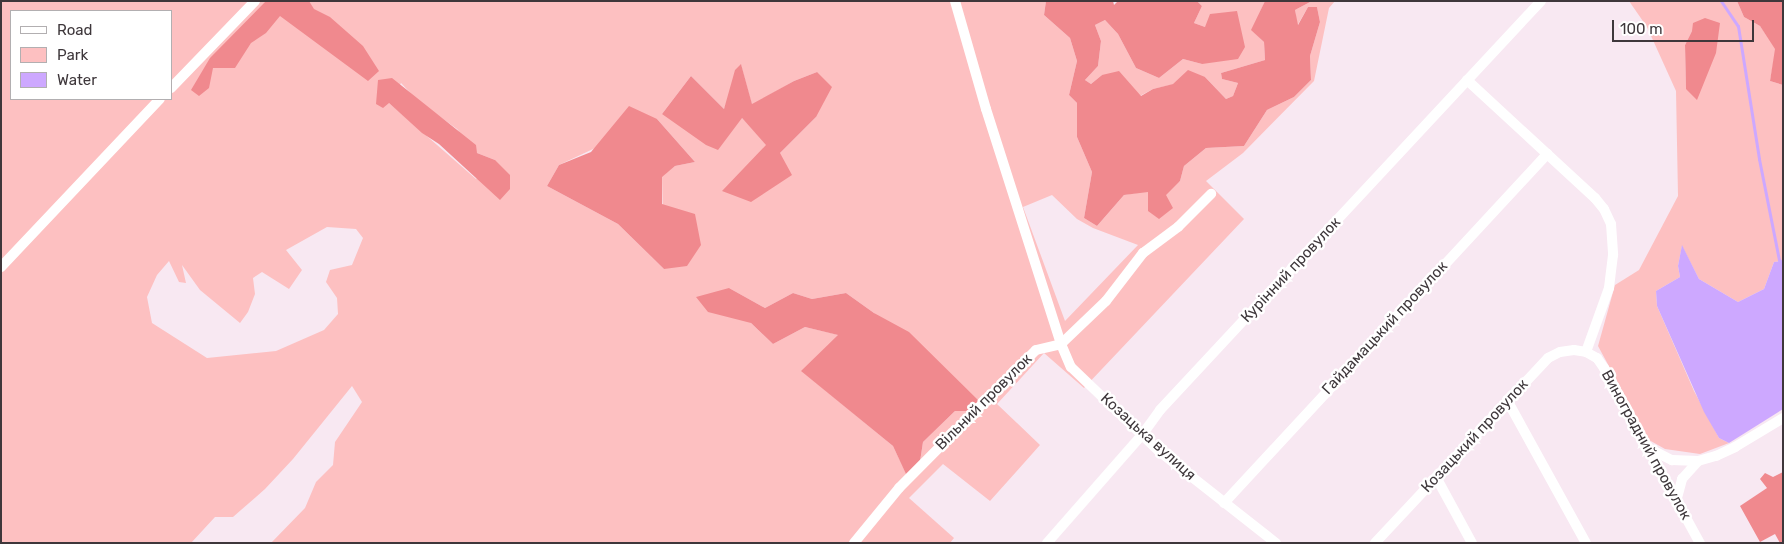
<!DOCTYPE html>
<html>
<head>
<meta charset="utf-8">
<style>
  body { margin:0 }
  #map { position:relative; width:1784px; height:544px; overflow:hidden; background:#f8e8f2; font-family:Rubik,sans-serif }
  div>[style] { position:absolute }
  .green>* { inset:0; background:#fdc0c1 }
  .forest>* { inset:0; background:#f0898e }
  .water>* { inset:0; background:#cda8ff }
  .stream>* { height:3px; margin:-1.5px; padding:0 1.5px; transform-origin:1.5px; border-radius:1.5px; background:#cda8ff }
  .minor>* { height:10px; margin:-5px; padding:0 5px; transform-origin:5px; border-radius:5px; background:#fff }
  span { translate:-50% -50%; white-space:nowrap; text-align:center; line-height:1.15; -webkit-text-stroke:5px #fff; paint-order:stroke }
  .street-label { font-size:15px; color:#3e373b }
  .frame { position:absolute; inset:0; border:2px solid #3e373b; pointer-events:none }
  .legend { position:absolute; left:10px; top:10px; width:162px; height:90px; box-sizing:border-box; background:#fff; border:1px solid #b2afb1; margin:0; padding:6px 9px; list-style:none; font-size:15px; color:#3e373b }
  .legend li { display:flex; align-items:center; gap:10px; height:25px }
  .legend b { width:25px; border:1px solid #b2afb1 }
  .scale { position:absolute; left:1612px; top:20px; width:142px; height:22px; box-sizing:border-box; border:2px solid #3e373b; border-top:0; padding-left:6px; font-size:15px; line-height:18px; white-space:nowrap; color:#3e373b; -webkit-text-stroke:4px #fff; paint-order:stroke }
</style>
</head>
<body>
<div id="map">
  <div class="green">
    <div style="clip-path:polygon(evenodd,1px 1px,1046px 1px,1044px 15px,1070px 38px,1077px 61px,1069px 95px,1077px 103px,1077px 137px,1092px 172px,1084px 218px,1097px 226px,1124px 195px,1148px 191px,1148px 211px,1180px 181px,1184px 166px,1206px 148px,1244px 146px,1267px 110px,1294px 97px,1311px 80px,1310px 56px,1320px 22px,1317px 7px,1308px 7px,1297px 26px,1295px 10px,1312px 1px,1335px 1px,1329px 8px,1314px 81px,1243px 153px,1206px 181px,1244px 219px,1084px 388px,1044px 353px,997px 404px,1040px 445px,990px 501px,943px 464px,909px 498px,954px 538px,950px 543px,271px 543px,305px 508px,316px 482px,333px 465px,335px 442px,362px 402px,352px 386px,293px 459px,265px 489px,233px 517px,215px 517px,191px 543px,1px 543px,1px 1px,11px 11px,171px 11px,171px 99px,11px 99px,11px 11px,1px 1px,741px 65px,752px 105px,794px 81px,817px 72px,816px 117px,779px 154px,766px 144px,742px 118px,662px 114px,691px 76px,724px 109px,741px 65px,1px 1px,401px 83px,417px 100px,457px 129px,477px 153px,495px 160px,476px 179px,389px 103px,401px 83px,1px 1px,657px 119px,695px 162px,675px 166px,662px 176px,664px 269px,618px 224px,547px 186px,559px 165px,657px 119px,1px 1px,1052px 195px,1077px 219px,1093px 228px,1138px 245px,1065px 321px,1023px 207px,1052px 195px,1px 1px,327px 227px,356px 229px,363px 238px,352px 265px,330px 270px,326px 282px,337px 298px,338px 314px,324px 330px,276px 351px,207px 358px,152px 323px,147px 297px,157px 275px,169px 261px,179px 282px,186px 283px,182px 265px,200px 290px,240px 323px,248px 312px,255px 294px,253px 278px,262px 272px,289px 289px,302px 270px,286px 250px,327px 227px,1px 1px,729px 288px,765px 308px,793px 293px,812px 299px,846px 293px,874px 313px,968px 411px,955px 411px,923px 442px,919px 468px,906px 473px,893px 446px,802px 371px,839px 335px,805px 327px,773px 344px,751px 323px,729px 288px)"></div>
    <div style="clip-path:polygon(1197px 1px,1265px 1px,1252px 30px,1264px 42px,1265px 60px,1221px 73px,1222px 79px,1238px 83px,1233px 96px,1226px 99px,1205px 77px,1153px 89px,1140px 96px,1102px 75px,1091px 84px,1085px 80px,1098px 66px,1101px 41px,1095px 25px,1105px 20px,1118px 34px,1136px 68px,1159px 78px,1183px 59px,1202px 64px,1205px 27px,1194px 23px,1202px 6px)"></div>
    <div style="clip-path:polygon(evenodd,1629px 1px,1737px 1px,1744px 17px,1760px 26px,1776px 49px,1770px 81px,1783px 85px,1783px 261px,1774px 262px,1764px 289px,1738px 302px,1699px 279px,1682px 246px,1678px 266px,1680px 277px,1656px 291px,1657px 306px,1694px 391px,1719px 438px,1729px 443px,1700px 454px,1665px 449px,1649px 440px,1598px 346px,1615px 285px,1639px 270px,1678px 196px,1676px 91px,1647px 27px,1629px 1px,1692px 31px,1686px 88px,1685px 45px,1692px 31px)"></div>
  </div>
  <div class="forest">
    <div style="clip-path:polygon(266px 1px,309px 1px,314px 9px,330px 17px,363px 46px,379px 71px,368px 81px,280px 16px,266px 33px,251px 43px,235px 68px,213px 68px,209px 88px,199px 96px,191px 90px,210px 58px)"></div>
    <div style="clip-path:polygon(1046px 1px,1113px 1px,1114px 5px,1118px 1px,1197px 1px,1202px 6px,1194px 23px,1205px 27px,1210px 14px,1237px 11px,1245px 47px,1238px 59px,1202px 64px,1183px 59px,1159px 78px,1136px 68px,1118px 34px,1105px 20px,1095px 25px,1101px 41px,1098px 66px,1085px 80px,1091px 84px,1102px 75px,1119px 71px,1141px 96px,1153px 89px,1173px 84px,1188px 70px,1205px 77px,1226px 99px,1233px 96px,1238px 83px,1222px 79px,1221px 73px,1265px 60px,1264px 42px,1251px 30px,1265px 1px,1312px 1px,1295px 10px,1298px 25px,1308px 7px,1317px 7px,1320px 22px,1310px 56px,1311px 80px,1294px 97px,1267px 110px,1244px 146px,1206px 148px,1184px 166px,1180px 181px,1166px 195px,1173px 208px,1159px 219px,1148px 211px,1148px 192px,1124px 195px,1097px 226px,1084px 218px,1092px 172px,1077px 137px,1077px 103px,1069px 95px,1077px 61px,1070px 38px,1044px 15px)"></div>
    <div style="clip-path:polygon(1737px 1px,1783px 1px,1783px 85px,1770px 81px,1775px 49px,1760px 26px,1744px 17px)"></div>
    <div style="clip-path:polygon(1705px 18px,1720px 23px,1716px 53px,1697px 100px,1686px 89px,1685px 45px,1692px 31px,1693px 23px)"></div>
    <div style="clip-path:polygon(741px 64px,752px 104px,794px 81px,817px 72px,832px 87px,816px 117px,780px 153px,792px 175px,751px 202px,722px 191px,766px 145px,742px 118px,718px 150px,706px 145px,662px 114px,691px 76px,724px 109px,735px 70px)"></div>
    <div style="clip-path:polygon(392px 78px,476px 145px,477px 153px,495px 160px,510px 175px,510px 189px,500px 200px,439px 144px,422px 133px,389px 103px,383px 108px,376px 104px,378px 80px)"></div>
    <div style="clip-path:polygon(629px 106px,657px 119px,695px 162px,675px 166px,662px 177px,662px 204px,695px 214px,701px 245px,687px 266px,664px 269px,618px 224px,547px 186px,559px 165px,591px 152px)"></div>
    <div style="clip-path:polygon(729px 288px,765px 308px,793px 293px,812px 299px,846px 293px,874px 313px,909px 332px,980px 402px,968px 411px,955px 411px,923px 442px,919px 468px,906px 474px,893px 446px,801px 371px,838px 335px,805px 327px,773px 344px,751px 323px,708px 312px,696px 297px)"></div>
    <div style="clip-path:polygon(1783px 472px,1783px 543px,1780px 543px,1775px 534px,1760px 542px,1740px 506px,1767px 488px,1760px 479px,1765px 473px,1773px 477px)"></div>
  </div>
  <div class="water">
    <div style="clip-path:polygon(1682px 245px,1699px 279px,1738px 302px,1764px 289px,1774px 262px,1783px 261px,1783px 409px,1729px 443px,1719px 438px,1704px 412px,1657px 306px,1656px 291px,1680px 277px,1678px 266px)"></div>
  </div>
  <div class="stream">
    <div style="left:1721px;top:1px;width:30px;rotate:56deg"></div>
    <div style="left:1738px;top:26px;width:135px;rotate:81deg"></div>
    <div style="left:1759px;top:159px;width:103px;rotate:78.8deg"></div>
    <div style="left:1779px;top:260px;width:5px;rotate:37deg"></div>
  </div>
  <div class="minor">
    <div style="left:955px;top:1px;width:112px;rotate:74deg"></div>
    <div style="left:986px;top:109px;width:247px;rotate:72.3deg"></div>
    <div style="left:1061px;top:344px;width:25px;rotate:67deg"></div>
    <div style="left:1071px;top:367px;width:122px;rotate:43.7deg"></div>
    <div style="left:1159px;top:451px;width:149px;rotate:38.2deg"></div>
    <div style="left:1467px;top:80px;width:174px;rotate:42.7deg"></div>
    <div style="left:1595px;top:198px;width:14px;rotate:51deg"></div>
    <div style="left:1604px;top:209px;width:17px;rotate:65deg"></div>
    <div style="left:1611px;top:224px;width:31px;rotate:86deg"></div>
    <div style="left:1613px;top:255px;width:33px;rotate:97deg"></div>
    <div style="left:1609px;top:288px;width:68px;rotate:109.8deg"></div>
    <div style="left:171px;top:88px;width:121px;rotate:-46deg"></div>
    <div style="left:1px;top:267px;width:231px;rotate:-46.6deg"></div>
    <div style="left:1507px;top:400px;width:163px;rotate:61.1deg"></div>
    <div style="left:1650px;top:449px;width:25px;rotate:27deg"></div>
    <div style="left:1672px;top:460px;width:26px;rotate:2deg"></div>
    <div style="left:1436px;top:477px;width:75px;rotate:61.4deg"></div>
    <div style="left:1677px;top:498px;width:20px;rotate:-75deg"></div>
    <div style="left:1682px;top:479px;width:24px;rotate:-48deg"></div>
    <div style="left:1698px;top:461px;width:19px;rotate:-16deg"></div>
    <div style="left:1716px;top:456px;width:21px;rotate:-25deg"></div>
    <div style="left:1735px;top:447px;width:56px;rotate:-31.1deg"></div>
    <div style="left:1224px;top:503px;width:476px;rotate:-47.2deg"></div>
    <div style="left:854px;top:543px;width:71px;rotate:-50.7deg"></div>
    <div style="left:899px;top:488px;width:194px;rotate:-45.2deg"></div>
    <div style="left:1036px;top:350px;width:26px;rotate:-13deg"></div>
    <div style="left:1061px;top:344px;width:62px;rotate:-43.7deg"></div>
    <div style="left:1106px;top:301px;width:61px;rotate:-52.4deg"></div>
    <div style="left:1143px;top:253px;width:44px;rotate:-36.6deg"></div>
    <div style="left:1178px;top:227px;width:47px;rotate:-45deg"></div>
    <div style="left:1047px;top:543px;width:144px;rotate:-48.7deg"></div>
    <div style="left:1142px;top:435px;width:31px;rotate:-54deg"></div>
    <div style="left:1160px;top:410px;width:559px;rotate:-47.03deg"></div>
    <div style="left:1375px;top:543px;width:253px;rotate:-46.9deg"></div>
    <div style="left:1548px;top:358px;width:13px;rotate:-27deg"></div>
    <div style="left:1560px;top:352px;width:14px;rotate:-8deg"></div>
    <div style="left:1574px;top:350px;width:12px;rotate:9deg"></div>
    <div style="left:1586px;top:352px;width:13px;rotate:29deg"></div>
    <div style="left:1597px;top:358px;width:12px;rotate:55deg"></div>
    <div style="left:1604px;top:368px;width:200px;rotate:61.3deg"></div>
  </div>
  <div class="street-label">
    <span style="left:1291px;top:270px;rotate:-47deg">Курінний провулок</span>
    <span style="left:1385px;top:328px;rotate:-47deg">Гайдамацький провулок</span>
    <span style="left:984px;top:402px;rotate:-45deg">Вільний провулок</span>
    <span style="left:1475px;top:436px;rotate:-47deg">Козацький провулок</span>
    <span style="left:1148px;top:437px;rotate:42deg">Козацька вулиця</span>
    <span style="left:1646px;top:445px;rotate:61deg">Виноградний провулок</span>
  </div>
  <div class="frame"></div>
  <ul class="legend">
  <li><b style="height:6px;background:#fff"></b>Road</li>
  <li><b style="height:14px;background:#fdc0c1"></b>Park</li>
  <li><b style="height:14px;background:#cda8ff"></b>Water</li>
  </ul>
  <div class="scale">100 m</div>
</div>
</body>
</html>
